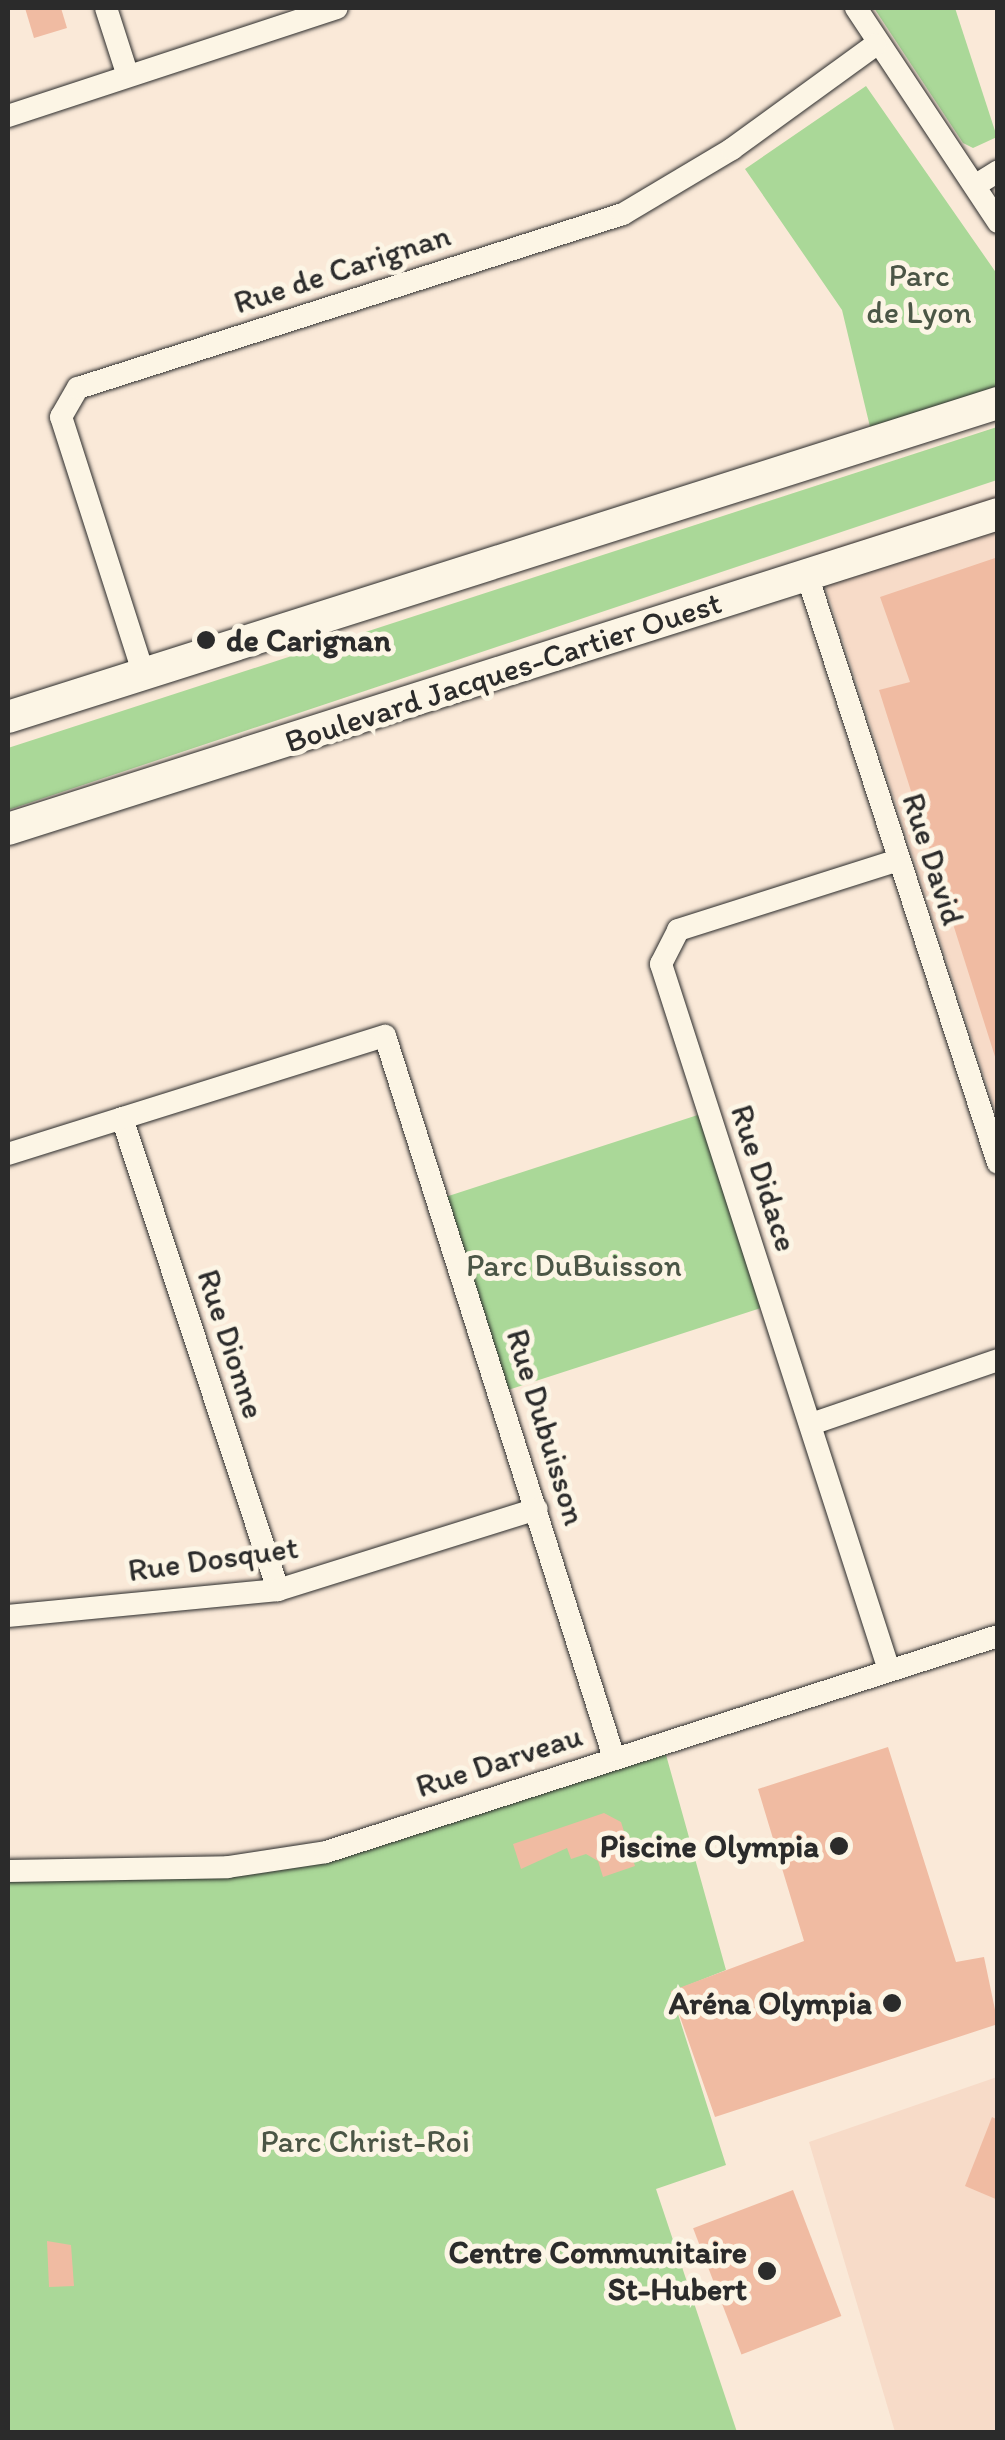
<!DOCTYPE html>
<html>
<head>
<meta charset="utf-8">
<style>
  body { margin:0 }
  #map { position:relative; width:1005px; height:2440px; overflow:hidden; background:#fae9d8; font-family:Itim,sans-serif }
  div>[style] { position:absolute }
  .built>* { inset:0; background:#f7dbc8 }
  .green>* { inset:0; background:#aad898; transform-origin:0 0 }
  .building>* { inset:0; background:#f0bba2; transform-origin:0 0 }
  .roads { filter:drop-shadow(0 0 2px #2b2b2b) drop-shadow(0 0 2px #2b2b2b) }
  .street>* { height:22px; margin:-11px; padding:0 11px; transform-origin:11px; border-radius:11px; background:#fcf5e5 }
  .secondary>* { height:32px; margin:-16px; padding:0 16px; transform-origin:16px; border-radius:16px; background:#fcf5e5 }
  .dots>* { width:28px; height:28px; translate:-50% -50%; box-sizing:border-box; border:5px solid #fcf5e5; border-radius:50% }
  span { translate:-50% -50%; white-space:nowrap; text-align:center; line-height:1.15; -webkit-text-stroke:10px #fcf5e5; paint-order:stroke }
  .street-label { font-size:32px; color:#2b2b2b }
  .park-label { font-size:32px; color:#4b5646 }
  .poi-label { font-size:32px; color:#2b2b2b; font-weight:700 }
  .left { translate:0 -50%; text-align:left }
  .right { translate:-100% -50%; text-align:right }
  .frame { position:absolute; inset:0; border:10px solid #2b2b2b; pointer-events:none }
</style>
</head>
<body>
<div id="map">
  <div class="built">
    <div style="clip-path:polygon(997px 495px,997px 1115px,815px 554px)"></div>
    <div style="clip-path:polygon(997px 2077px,997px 2432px,895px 2432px,809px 2142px)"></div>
  </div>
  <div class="green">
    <div style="clip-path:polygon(874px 8px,955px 8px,997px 137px,973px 148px,963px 143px)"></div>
    <div style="clip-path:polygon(866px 86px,997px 274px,997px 391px,871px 431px,842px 310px,745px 169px)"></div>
    <div style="clip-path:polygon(997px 427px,997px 480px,8px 810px,8px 748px)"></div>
    <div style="left:707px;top:1112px;width:203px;height:284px;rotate:72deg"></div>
    <div style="clip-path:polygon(663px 1744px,726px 1970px,671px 1992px,726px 2165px,656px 2189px,737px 2432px,8px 2432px,8px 1871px,326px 1852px)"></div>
  </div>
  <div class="building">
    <div style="clip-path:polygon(25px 8px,61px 8px,67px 28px,34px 38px)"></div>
    <div style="clip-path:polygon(998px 557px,998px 1063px,997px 1063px,879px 690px,910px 682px,880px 597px)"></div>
    <div style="clip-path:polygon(888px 1747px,956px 1962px,984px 1957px,998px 2024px,715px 2117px,671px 1991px,804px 1941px,758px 1789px)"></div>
    <div style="clip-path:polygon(604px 1813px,621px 1822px,635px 1866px,603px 1877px,598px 1861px,586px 1854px,571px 1859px,567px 1848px,521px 1869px,513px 1844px)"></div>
    <div style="clip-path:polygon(992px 2117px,998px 2120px,998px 2200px,965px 2186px)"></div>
    <div style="left:793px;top:2190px;width:135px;height:107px;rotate:69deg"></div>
    <div style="clip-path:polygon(47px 2241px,71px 2245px,74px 2286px,49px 2287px)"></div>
  </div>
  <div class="roads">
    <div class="street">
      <div style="left:106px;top:8px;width:71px;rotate:72.1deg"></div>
      <div style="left:856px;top:8px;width:257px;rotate:56.4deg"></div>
      <div style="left:8px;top:116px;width:346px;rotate:-18.2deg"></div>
      <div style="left:976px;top:185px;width:26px;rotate:-32deg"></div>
      <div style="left:807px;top:575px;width:618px;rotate:72deg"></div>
      <div style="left:143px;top:672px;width:268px;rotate:-107.8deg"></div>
      <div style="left:61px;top:417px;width:34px;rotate:-60deg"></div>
      <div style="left:78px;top:388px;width:572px;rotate:-17.71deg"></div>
      <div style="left:623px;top:214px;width:127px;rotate:-30.8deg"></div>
      <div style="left:732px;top:149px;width:177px;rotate:-36deg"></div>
      <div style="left:122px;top:1118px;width:497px;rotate:71.7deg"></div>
      <div style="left:8px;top:1154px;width:395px;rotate:-17.4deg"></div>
      <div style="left:385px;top:1036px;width:757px;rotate:72.4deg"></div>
      <div style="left:814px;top:1423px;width:194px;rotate:-18.9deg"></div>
      <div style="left:8px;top:1616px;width:271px;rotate:-5.5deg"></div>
      <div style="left:278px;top:1590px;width:271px;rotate:-17.4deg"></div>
      <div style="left:889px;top:1670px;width:742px;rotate:-107.9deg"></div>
      <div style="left:661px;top:964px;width:38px;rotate:-63deg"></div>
      <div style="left:678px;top:930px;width:232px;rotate:-17.6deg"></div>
      <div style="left:8px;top:1871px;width:220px;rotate:-1deg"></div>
      <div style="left:228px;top:1867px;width:99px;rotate:-8.7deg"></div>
      <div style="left:326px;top:1852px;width:706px;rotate:-17.82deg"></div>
    </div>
    <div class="secondary">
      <div style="left:8px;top:717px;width:1039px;rotate:-17.6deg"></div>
      <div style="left:8px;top:829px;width:1039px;rotate:-17.65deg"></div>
    </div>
  </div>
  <div class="dots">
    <div style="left:206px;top:640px;background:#2b2b2b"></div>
    <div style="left:839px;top:1846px;background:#2b2b2b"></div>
    <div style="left:892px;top:2003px;background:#2b2b2b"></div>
    <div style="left:767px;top:2271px;background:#2b2b2b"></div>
  </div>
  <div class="street-label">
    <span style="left:342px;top:269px;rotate:-18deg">Rue de Carignan</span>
    <span style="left:503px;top:672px;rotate:-18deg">Boulevard Jacques-Cartier Ouest</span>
    <span style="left:933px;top:859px;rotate:72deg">Rue David</span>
    <span style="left:764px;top:1178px;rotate:72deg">Rue Didace</span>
    <span style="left:231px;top:1344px;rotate:72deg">Rue Dionne</span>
    <span style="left:546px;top:1427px;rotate:73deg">Rue Dubuisson</span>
    <span style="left:213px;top:1559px;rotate:-8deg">Rue Dosquet</span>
    <span style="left:499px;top:1761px;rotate:-18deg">Rue Darveau</span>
  </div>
  <div class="park-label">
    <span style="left:919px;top:294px">Parc<br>de Lyon</span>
    <span style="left:574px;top:1265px">Parc DuBuisson</span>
    <span style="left:365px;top:2141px">Parc Christ-Roi</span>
  </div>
  <div class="poi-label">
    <span class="left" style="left:226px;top:640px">de Carignan</span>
    <span class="right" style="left:819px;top:1846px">Piscine Olympia</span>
    <span class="right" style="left:872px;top:2003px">Aréna Olympia</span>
    <span class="right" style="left:747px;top:2271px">Centre Communitaire<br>St-Hubert</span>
  </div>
  <div class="frame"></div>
</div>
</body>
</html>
